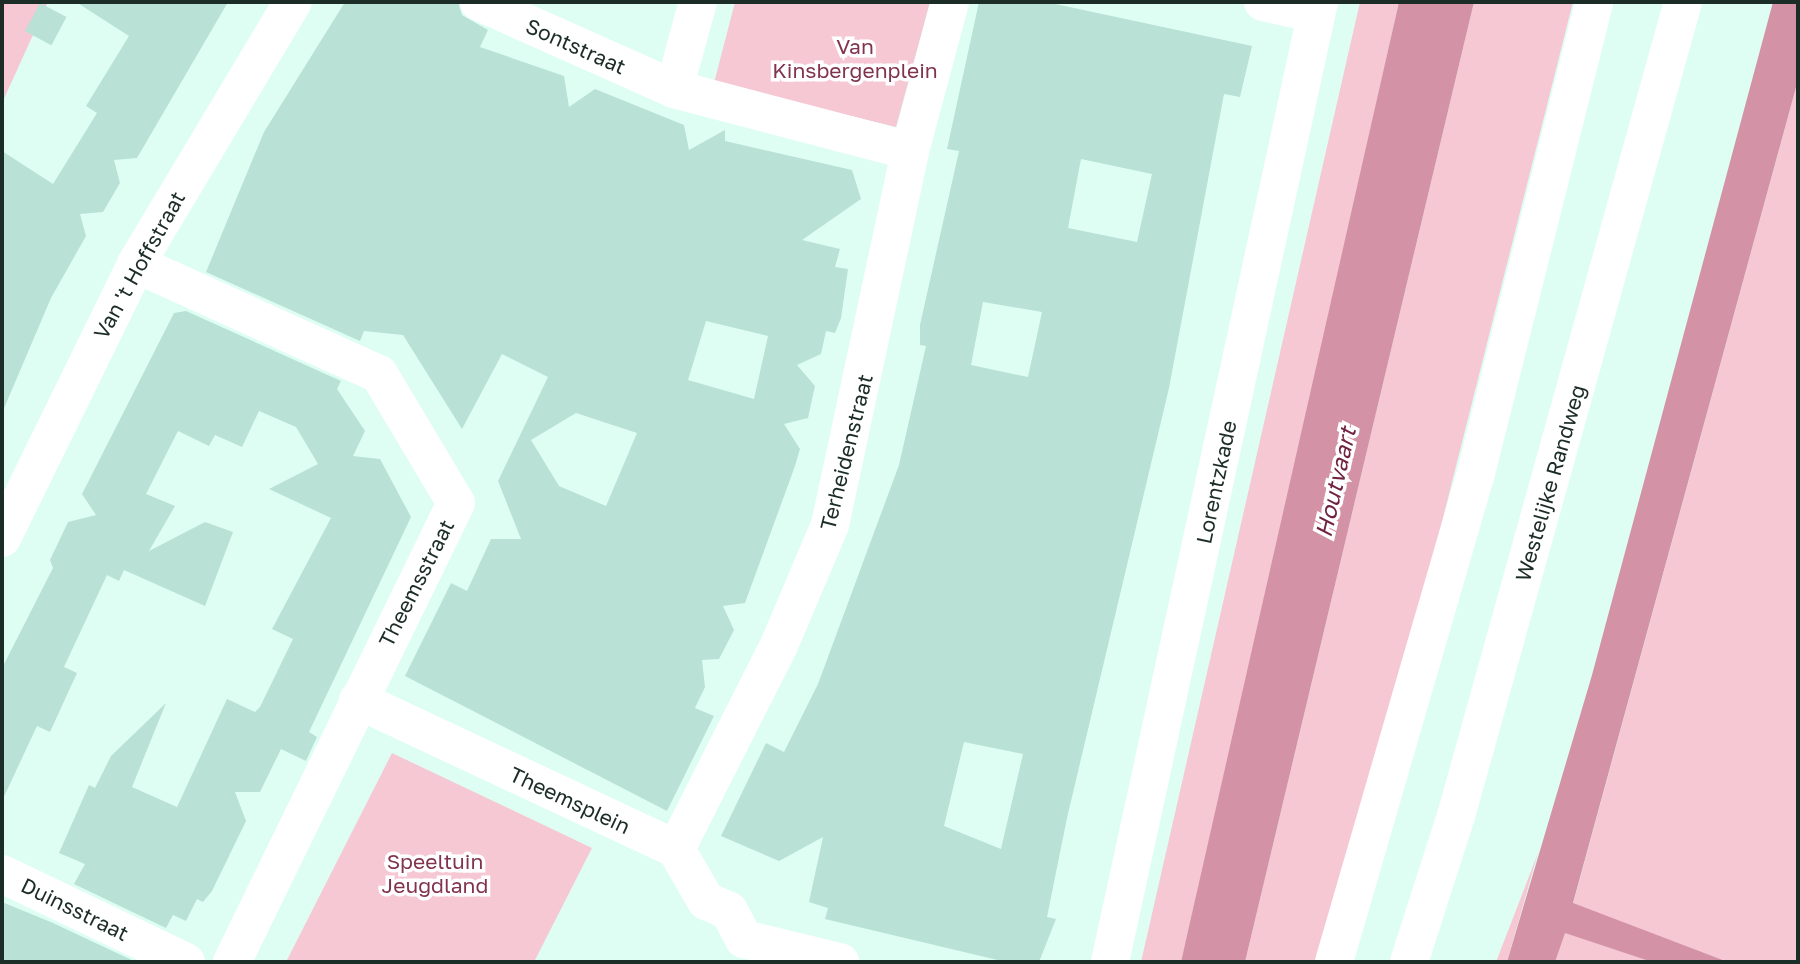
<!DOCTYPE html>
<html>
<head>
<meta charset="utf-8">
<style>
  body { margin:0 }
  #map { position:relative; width:1800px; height:964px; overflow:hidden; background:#defef4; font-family:"Golos Text",sans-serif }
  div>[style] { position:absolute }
  .green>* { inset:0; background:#f6c8d4 }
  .water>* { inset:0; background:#d392a5 }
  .building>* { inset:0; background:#b9e1d5; transform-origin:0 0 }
  .minor>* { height:38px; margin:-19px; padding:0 19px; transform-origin:19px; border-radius:19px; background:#fff }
  .tertiary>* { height:38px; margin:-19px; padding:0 19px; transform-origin:19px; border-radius:19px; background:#fff }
  .primary>* { height:38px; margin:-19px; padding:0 19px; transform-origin:19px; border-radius:19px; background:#fff }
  span { translate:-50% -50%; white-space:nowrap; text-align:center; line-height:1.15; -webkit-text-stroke:7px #fff; paint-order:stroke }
  .street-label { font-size:21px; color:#1c2c27 }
  .park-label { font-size:21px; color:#813450 }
  .water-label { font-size:23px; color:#702340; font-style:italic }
  .frame { position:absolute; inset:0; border:4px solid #1c2c27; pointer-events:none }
</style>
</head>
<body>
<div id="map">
  <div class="green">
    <div style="clip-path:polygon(2px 2px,48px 2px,2px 103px)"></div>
    <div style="clip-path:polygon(735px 2px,930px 2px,896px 127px,714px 83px)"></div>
    <div style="clip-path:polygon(1360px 2px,1399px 2px,1224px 786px,1181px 962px,1141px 962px)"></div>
    <div style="clip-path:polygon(1474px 2px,1573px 2px,1384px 752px,1316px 962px,1245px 962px)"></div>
    <div style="clip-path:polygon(1798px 80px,1798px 962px,1728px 962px,1573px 904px)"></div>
    <div style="clip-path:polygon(392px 753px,592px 848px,534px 962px,286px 962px)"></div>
    <div style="clip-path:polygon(1538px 853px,1507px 962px,1496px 962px)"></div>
    <div style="clip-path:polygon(1564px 932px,1652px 962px,1555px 962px)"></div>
  </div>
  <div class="water">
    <div style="clip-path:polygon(1399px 2px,1474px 2px,1245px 962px,1181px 962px)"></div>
    <div style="clip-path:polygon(1773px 2px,1798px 2px,1798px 80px,1573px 903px,1728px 962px,1652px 962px,1565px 933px,1555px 962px,1507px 962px,1592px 675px)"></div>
  </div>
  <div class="building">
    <div style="clip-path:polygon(76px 2px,228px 2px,137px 158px,114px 160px,120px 183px,103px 212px,80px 214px,86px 236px,51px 298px,2px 413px,2px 151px,53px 184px,97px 113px,86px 106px,129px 36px)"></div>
    <div style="clip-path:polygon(evenodd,345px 2px,458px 2px,462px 15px,488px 30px,480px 47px,564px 76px,569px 107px,595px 89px,684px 125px,689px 150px,725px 130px,725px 141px,852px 170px,861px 199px,802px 240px,840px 249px,835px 267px,848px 269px,841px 318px,835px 333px,826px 331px,821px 354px,797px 365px,815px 386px,808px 418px,784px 424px,800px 449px,795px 466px,745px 603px,723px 606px,734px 630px,719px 659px,702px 660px,705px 687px,695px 708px,714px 716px,667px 811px,405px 676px,451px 583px,467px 591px,491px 539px,521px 539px,498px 481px,548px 377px,502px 354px,462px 429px,403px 335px,364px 331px,360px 341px,206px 272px,264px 132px,345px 2px,706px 321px,768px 336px,754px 399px,688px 380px,706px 321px,345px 2px,576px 413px,637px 433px,606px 506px,559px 486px,531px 440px,576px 413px)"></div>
    <div style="clip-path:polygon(evenodd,979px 2px,1046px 2px,1252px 46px,1240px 97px,1224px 94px,1169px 388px,1067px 818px,1047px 917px,1056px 919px,1039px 962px,1006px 962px,825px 919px,828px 908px,809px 902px,823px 837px,779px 861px,721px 836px,766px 743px,784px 752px,818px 684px,899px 465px,926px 346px,920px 345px,920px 325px,959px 151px,947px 149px,979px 2px,1081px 159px,1152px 174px,1137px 242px,1068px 228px,1081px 159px,979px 2px,983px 302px,1042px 312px,1028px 377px,971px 365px,983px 302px,979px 2px,964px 742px,1023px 754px,1001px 849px,944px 826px,964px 742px)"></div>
    <div style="left:40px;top:3px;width:30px;height:32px;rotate:28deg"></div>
    <div style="clip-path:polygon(186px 311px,341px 381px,337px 389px,365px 431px,353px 456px,380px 459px,411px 517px,309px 732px,317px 737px,306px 761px,281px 749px,260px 792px,235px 792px,246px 821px,212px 891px,203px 902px,197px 899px,186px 921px,173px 915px,166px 928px,74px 884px,85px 864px,59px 853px,89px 785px,95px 788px,111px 756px,166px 703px,132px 787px,177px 807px,227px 699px,255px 712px,260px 707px,293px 639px,272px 629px,331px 518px,269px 489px,318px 464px,296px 427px,259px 411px,242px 447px,215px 435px,209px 446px,178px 431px,146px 494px,175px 506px,149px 551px,205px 522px,233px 532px,205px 606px,124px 570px,119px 581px,107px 575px,64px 667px,77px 673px,50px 732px,37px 726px,2px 801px,2px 668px,53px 568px,50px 560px,68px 522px,96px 515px,82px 494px,174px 313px)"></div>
    <div style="clip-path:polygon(2px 902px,53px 923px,136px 962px,2px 962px)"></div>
  </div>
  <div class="minor">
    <div style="left:479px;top:2px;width:214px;rotate:24deg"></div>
    <div style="left:674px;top:89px;width:244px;rotate:14.7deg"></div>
    <div style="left:1263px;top:2px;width:54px;rotate:12.8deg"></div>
    <div style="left:674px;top:89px;width:90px;rotate:-74.6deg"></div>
    <div style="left:136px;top:264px;width:267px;rotate:24.4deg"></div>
    <div style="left:379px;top:374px;width:150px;rotate:59.2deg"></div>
    <div style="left:456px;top:503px;width:511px;rotate:116.01deg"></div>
    <div style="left:2px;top:538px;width:305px;rotate:-63.9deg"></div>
    <div style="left:136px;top:264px;width:305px;rotate:-59.1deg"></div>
    <div style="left:358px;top:700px;width:351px;rotate:25.1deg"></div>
    <div style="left:676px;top:849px;width:60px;rotate:60deg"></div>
    <div style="left:706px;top:901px;width:25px;rotate:23deg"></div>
    <div style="left:729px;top:911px;width:32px;rotate:62deg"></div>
    <div style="left:744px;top:939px;width:99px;rotate:13.5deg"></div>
    <div style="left:676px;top:849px;width:229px;rotate:-63.2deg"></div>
    <div style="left:779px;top:645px;width:130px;rotate:-67deg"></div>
    <div style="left:830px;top:525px;width:382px;rotate:-77.9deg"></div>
    <div style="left:910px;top:151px;width:154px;rotate:-75deg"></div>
    <div style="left:2px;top:874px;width:204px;rotate:25.6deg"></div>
  </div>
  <div class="tertiary">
    <div style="left:1110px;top:962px;width:982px;rotate:-77.72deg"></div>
  </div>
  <div class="primary">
    <div style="left:1334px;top:962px;width:509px;rotate:-73.81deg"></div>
    <div style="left:1476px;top:473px;width:486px;rotate:-75.9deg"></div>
    <div style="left:1409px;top:962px;width:153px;rotate:-72.2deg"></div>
    <div style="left:1456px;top:816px;width:845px;rotate:-74.42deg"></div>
  </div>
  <div class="street-label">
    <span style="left:576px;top:46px;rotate:24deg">Sontstraat</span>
    <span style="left:139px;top:265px;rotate:-61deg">Van 't Hoffstraat</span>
    <span style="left:846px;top:452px;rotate:-76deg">Terheidenstraat</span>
    <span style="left:1216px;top:482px;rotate:-78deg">Lorentzkade</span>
    <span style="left:1550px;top:483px;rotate:-74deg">Westelijke Randweg</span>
    <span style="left:416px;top:583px;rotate:-63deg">Theemsstraat</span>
    <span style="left:570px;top:800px;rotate:25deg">Theemsplein</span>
    <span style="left:75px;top:909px;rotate:26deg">Duinsstraat</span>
  </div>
  <div class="park-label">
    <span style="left:855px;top:58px">Van<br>Kinsbergenplein</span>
    <span style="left:435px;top:873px">Speeltuin<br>Jeugdland</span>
  </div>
  <div class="water-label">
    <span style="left:1335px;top:482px;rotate:-77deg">Houtvaart</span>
  </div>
  <div class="frame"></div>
</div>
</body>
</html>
